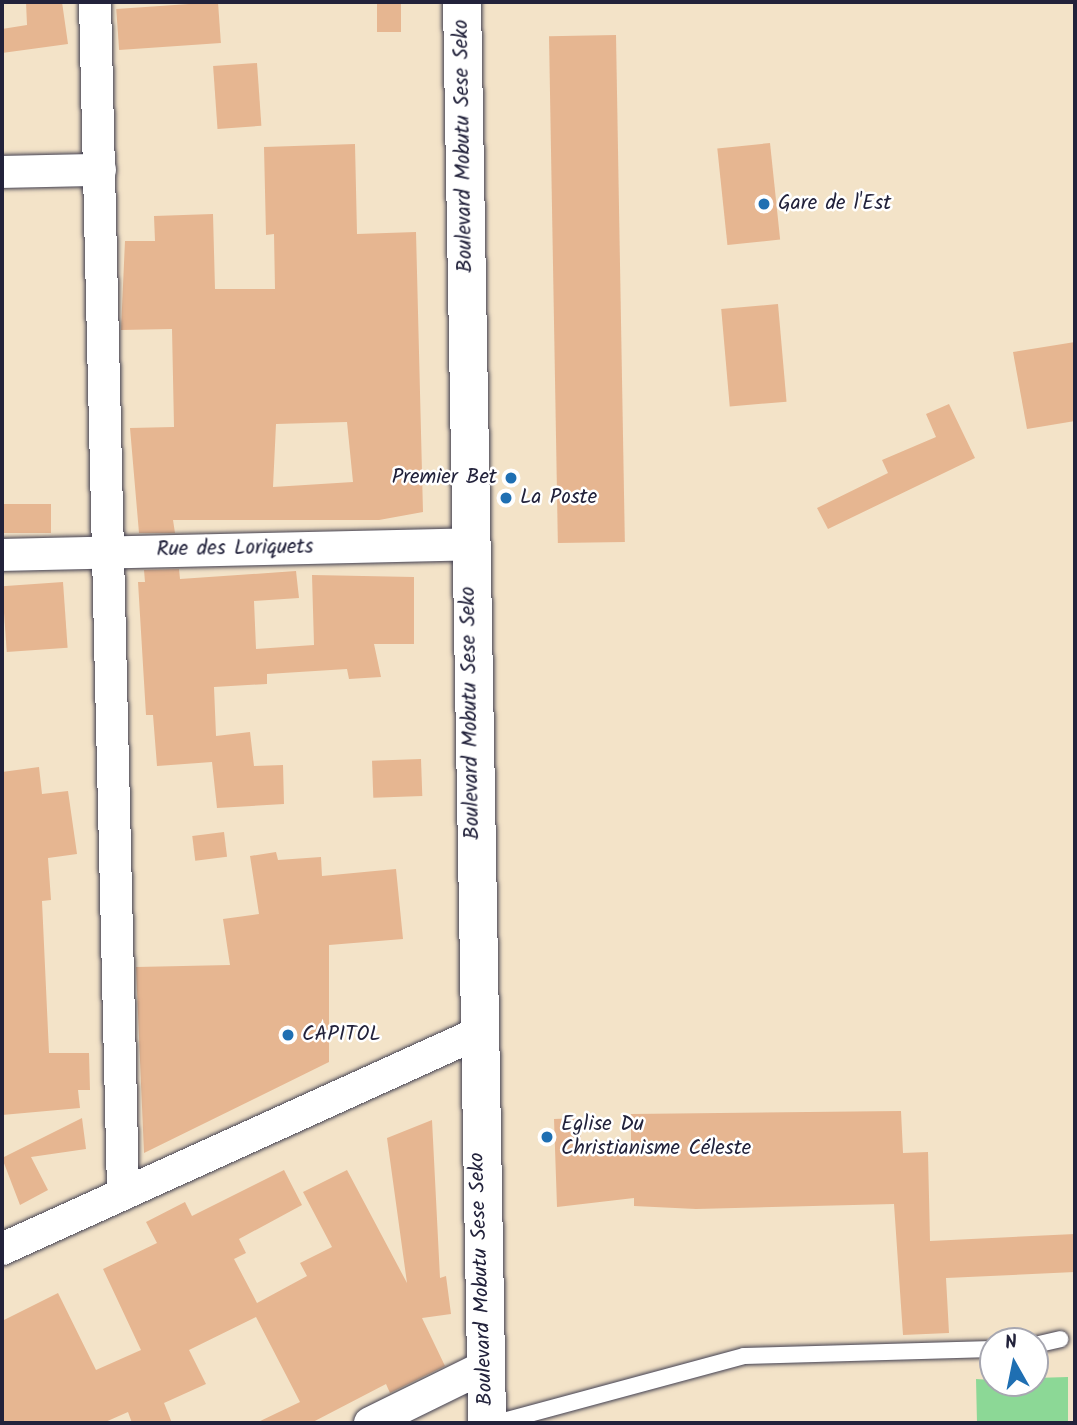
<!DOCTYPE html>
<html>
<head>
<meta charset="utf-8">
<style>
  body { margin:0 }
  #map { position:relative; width:1077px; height:1425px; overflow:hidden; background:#f3e3c8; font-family:Kalam,sans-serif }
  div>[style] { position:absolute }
  .green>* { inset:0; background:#8cd896 }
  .building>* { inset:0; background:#e6b691; transform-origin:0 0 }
  .roads { filter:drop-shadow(0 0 2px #413f50) drop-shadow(0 0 2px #413f50) }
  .service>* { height:16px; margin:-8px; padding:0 8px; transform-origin:8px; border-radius:8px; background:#fff }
  .minor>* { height:32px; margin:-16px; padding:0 16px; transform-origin:16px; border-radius:16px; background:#fff }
  .tertiary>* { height:38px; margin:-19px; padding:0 19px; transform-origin:19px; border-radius:19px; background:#fff }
  .dots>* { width:19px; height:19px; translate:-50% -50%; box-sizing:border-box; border:4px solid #fff; border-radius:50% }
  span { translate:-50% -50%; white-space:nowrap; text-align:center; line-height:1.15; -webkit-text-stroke:5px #fff; paint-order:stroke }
  .street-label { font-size:21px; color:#22223b }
  .poi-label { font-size:21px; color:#22223b }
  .left { translate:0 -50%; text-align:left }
  .right { translate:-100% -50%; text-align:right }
  .frame { position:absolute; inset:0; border:4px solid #22223b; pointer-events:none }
  .north { position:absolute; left:979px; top:1327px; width:70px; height:70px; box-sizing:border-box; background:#fff; border:2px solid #a7a7b1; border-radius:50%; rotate:351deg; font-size:19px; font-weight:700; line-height:28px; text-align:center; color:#22223b }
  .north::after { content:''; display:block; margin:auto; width:24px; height:32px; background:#1f6fb2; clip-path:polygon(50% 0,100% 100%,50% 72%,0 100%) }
</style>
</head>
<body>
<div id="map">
  <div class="green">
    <div style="clip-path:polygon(1068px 1377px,1068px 1423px,977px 1423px,976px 1379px,1035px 1383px,1035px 1378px)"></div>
  </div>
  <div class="building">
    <div style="clip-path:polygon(26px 2px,62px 2px,68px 44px,2px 53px,2px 29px,27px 25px)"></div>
    <div style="left:218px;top:2px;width:41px;height:102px;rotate:86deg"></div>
    <div style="left:377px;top:2px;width:24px;height:30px"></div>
    <div style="left:616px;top:35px;width:507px;height:67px;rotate:89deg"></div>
    <div style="left:257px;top:63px;width:63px;height:44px;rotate:86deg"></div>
    <div style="left:770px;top:143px;width:97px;height:53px;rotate:84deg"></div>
    <div style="clip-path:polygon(evenodd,355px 144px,357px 234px,416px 232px,423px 512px,379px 520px,173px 520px,175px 533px,139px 533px,130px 428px,174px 427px,172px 329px,121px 330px,125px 241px,155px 241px,154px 216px,213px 214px,215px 289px,275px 289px,274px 234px,266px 235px,264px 147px,355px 144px,347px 422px,353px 482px,273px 487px,276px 424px,347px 422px)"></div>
    <div style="left:778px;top:304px;width:98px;height:57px;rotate:85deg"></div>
    <div style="clip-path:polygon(1075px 342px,1075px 421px,1027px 429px,1013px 352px)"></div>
    <div style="clip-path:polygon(949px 404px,975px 458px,828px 529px,817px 508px,888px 473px,882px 460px,936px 437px,926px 414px)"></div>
    <div style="left:2px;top:504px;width:49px;height:29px"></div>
    <div style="clip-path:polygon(179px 569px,180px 579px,296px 571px,299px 598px,254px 601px,256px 649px,314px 645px,312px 575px,414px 577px,414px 644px,374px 644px,381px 677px,349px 679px,347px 669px,267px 674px,267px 684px,214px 687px,216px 736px,250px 732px,254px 766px,283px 765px,284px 804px,217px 808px,212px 762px,157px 766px,153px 715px,146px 715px,138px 582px,145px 582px,144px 570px)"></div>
    <div style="left:63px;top:582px;width:66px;height:61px;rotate:86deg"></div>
    <div style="left:421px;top:759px;width:37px;height:49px;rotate:88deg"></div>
    <div style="clip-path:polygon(39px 767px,42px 794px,68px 791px,77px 854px,48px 858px,51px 900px,42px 901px,49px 1053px,89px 1053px,90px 1090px,78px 1090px,80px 1108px,2px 1115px,2px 772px)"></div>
    <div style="left:224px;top:832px;width:25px;height:32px;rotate:83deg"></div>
    <div style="clip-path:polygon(276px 852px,278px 860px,321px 857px,322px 876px,396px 869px,403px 939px,329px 945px,329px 1062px,144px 1153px,136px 967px,230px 965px,223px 919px,259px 914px,250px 856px)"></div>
    <div style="clip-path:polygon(901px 1111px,903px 1153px,928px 1152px,930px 1241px,1075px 1234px,1075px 1272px,946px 1278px,949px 1333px,903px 1335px,894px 1204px,696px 1209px,634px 1206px,634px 1198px,557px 1207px,554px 1119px,580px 1118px,581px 1147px,631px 1146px,631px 1114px)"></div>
    <div style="clip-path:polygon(82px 1118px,86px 1149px,31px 1157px,48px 1190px,20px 1205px,2px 1158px)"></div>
    <div style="clip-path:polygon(432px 1120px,440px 1278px,446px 1276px,451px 1314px,422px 1318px,445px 1366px,390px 1393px,386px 1384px,311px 1423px,256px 1423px,300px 1402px,256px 1317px,189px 1350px,206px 1384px,164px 1403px,172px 1423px,132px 1423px,128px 1412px,103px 1423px,2px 1423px,2px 1321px,58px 1293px,96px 1370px,141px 1350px,103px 1269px,157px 1243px,146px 1222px,185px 1202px,192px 1216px,284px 1170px,302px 1205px,239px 1239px,246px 1253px,234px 1259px,257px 1303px,307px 1276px,300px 1263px,332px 1247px,303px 1192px,347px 1170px,407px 1283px,387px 1138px)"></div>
  </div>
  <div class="roads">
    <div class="service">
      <div style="left:1035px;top:1345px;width:26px;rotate:-13deg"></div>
      <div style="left:496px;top:1423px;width:257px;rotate:-15.1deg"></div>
      <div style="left:744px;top:1356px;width:249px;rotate:-1.6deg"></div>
    </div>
    <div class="minor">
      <div style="left:95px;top:2px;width:1192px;rotate:88.65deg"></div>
      <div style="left:2px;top:172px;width:98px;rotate:-1.2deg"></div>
      <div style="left:2px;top:555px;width:467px;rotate:-1.3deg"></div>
      <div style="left:2px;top:1249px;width:520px;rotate:-24.4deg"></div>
      <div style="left:370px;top:1423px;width:125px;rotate:-26.2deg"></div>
    </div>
    <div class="tertiary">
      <div style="left:462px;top:2px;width:1421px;rotate:88.99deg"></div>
    </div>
  </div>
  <div class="dots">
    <div style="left:764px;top:204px;background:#1f6fb2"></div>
    <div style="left:511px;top:478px;background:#1f6fb2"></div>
    <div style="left:506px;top:498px;background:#1f6fb2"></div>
    <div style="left:288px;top:1035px;background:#1f6fb2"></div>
    <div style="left:547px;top:1137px;background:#1f6fb2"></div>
  </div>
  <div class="street-label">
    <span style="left:464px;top:146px;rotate:-91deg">Boulevard Mobutu Sese Seko</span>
    <span style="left:235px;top:549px;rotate:-1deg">Rue des Loriquets</span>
    <span style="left:471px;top:713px;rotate:-91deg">Boulevard Mobutu Sese Seko</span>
    <span style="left:482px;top:1279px;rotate:-92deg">Boulevard Mobutu Sese Seko</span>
  </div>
  <div class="poi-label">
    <span class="left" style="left:778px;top:204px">Gare de l'Est</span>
    <span class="right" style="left:497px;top:478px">Premier Bet</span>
    <span class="left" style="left:520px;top:498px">La Poste</span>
    <span class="left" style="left:302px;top:1035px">CAPITOL</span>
    <span class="left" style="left:561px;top:1137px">Eglise Du<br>Christianisme Céleste</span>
  </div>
  <div class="frame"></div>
  <div class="north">N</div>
</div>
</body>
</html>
